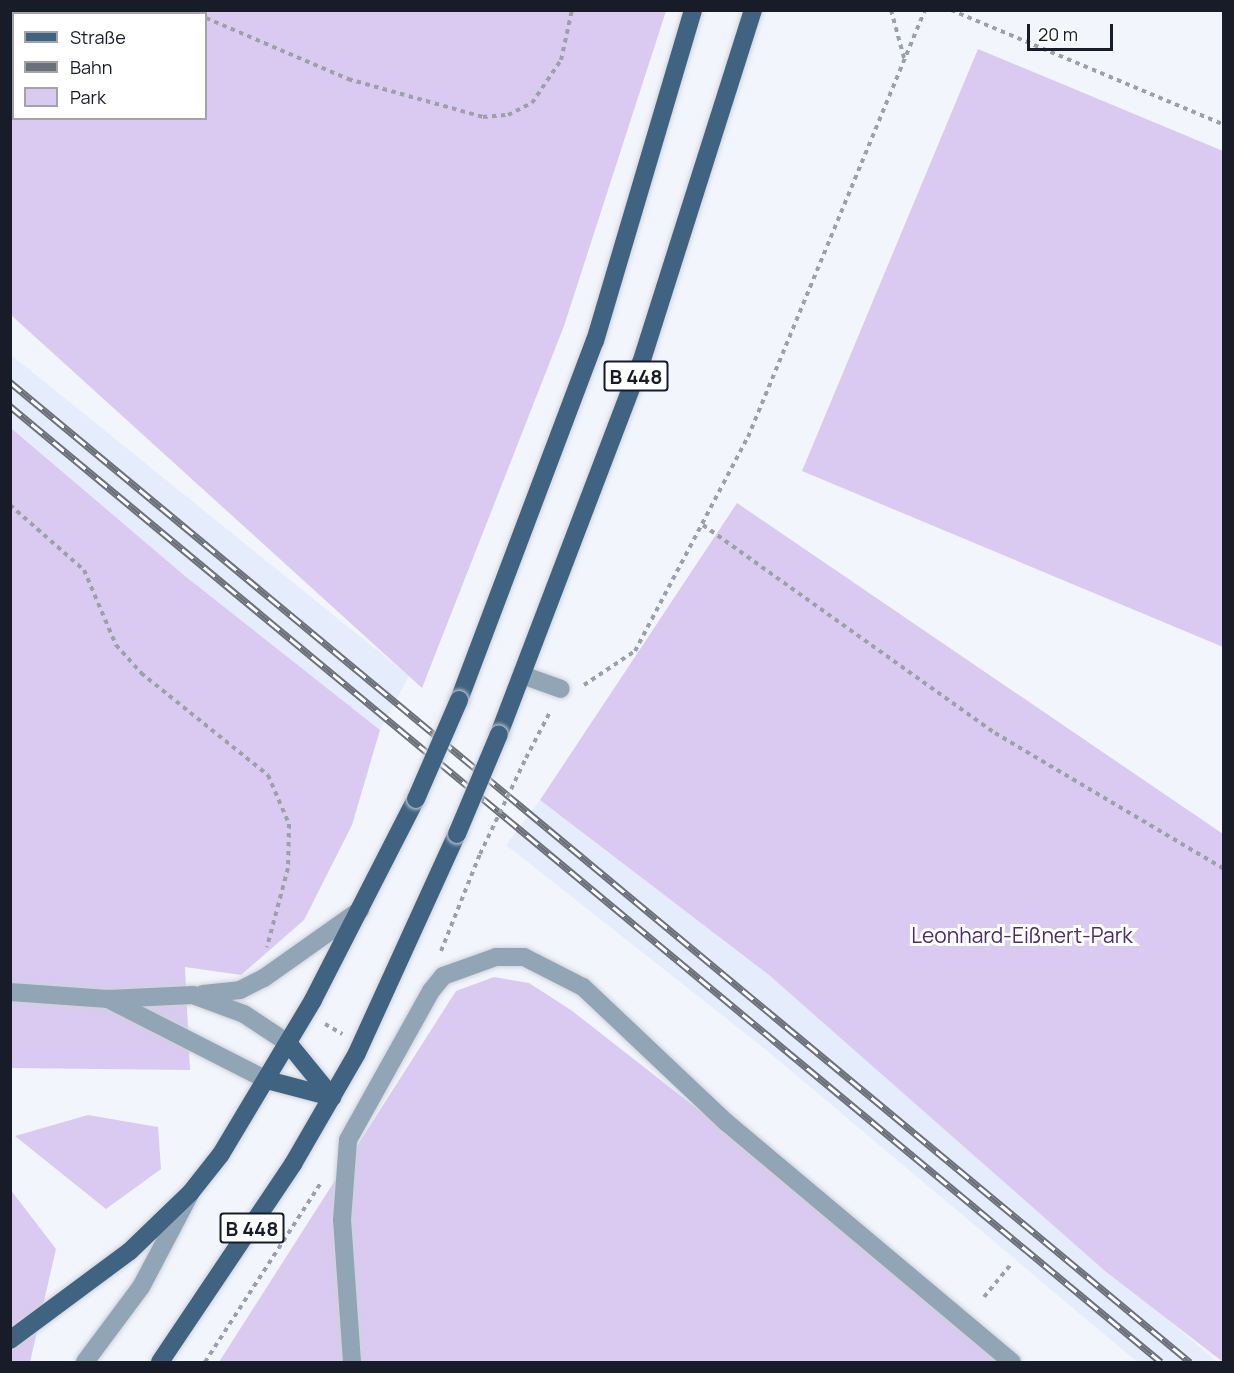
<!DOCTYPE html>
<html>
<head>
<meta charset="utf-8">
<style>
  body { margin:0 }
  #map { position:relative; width:1234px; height:1373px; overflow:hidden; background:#f2f5fc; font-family:Manrope,sans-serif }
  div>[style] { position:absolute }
  .built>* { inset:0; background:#e5edfd }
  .green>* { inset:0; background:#dacaf1 }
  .path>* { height:4px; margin-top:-2px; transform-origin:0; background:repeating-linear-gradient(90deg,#9ca0a9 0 4.5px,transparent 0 9px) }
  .roads { filter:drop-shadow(0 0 2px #cfd2da) drop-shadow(0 0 2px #cfd2da) }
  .minor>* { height:18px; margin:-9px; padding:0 9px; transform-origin:9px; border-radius:9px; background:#92a5b6 }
  .major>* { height:18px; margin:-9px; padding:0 9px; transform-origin:9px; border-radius:9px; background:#3f6380 }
  .rail>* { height:7px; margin-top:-3.5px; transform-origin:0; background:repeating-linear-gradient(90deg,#fff 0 14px,#6c707a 0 28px); box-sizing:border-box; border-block:2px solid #6c707a }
  .path-bridge>* { height:4px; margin-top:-2px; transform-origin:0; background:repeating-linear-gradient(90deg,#9ca0a9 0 4.5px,transparent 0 9px) }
  .bridges { filter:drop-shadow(0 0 2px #cfd2da) drop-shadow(0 0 2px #cfd2da) }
  .major-bridge>* { height:18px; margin:-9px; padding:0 9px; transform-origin:9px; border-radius:9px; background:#3f6380 }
  span { translate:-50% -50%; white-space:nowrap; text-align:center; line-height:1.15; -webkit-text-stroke:6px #fff; paint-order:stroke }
  .shield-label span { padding:2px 4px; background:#fff; border:2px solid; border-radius:4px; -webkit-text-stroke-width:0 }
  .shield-label { font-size:20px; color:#171c28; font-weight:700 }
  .park-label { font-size:21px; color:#492c68 }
  .frame { position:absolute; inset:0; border:12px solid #171c28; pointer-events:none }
  .legend { position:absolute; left:12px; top:12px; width:195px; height:108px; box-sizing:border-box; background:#fff; border:2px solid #a2a4a9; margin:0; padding:8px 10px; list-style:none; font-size:18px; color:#171c28 }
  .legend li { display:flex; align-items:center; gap:12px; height:30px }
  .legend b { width:30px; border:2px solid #a2a4a9 }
  .scale { position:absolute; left:1027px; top:24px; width:86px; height:27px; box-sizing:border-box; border:3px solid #171c28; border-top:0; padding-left:8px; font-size:18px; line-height:21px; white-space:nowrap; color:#171c28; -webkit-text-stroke:4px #fff; paint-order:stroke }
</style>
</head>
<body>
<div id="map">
  <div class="built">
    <div style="clip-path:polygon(10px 354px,409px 676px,380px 730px,185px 576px,11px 427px)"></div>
    <div style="clip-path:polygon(540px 800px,769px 975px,1217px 1362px,1137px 1362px,765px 1049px,506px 845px)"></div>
  </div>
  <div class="green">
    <div style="clip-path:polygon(evenodd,11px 10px,666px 11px,564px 326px,422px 688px,11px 315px,11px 10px,14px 14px,206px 14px,206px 118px,14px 118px,14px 14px)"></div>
    <div style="clip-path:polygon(978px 49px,1223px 151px,1223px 647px,802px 471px)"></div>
    <div style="clip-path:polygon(10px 427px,185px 576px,380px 730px,352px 825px,304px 920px,241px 975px,185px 967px,190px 1070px,11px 1068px)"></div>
    <div style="clip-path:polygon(737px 503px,1223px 834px,1223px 1362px,1105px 1271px,769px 975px,540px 800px)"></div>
    <div style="clip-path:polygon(494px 977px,529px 983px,571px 1010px,1021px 1362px,219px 1362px,456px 991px)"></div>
    <div style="clip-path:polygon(88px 1115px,158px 1127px,161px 1169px,106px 1209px,15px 1136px)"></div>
    <div style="clip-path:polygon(10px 1189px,56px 1249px,30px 1362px,11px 1362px)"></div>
  </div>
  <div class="path">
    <div style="left:891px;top:10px;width:50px;rotate:74.8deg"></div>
    <div style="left:951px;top:10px;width:296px;rotate:22.8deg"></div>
    <div style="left:159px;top:14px;width:10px"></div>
    <div style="left:206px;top:18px;width:155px;rotate:23.2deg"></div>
    <div style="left:348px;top:79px;width:140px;rotate:15.7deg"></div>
    <div style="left:483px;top:117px;width:25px;rotate:-5deg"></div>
    <div style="left:508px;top:115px;width:27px;rotate:-27deg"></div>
    <div style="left:532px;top:103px;width:52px;rotate:-56deg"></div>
    <div style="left:561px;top:60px;width:51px;rotate:-77.6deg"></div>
    <div style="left:10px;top:59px;width:4px;rotate:14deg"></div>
    <div style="left:10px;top:505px;width:98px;rotate:41.3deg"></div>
    <div style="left:84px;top:570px;width:82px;rotate:66.9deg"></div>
    <div style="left:116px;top:645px;width:38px;rotate:48deg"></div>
    <div style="left:141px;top:673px;width:163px;rotate:38.8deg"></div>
    <div style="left:268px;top:775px;width:53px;rotate:66.8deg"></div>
    <div style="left:289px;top:824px;width:44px;rotate:91.3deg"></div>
    <div style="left:288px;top:868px;width:82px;rotate:104.9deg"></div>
    <div style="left:703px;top:525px;width:359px;rotate:35.5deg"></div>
    <div style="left:995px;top:733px;width:266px;rotate:30.7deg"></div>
    <div style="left:584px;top:685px;width:61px;rotate:-33.7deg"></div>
    <div style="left:635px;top:651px;width:242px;rotate:-62.2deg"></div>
    <div style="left:748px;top:437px;width:462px;rotate:-67.5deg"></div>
    <div style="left:526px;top:758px;width:54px;rotate:-62.5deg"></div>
    <div style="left:441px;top:951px;width:105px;rotate:-68.1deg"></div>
    <div style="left:325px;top:1024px;width:20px;rotate:30deg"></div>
    <div style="left:984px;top:1297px;width:44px;rotate:-50.5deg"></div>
    <div style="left:205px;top:1362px;width:212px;rotate:-57.1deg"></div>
  </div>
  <div class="roads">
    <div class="minor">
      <div style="left:522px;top:675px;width:41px;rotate:19.7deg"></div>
      <div style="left:10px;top:992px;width:98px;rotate:4.1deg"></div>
      <div style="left:108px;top:999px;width:85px;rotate:-2.7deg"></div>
      <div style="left:193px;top:995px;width:54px;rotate:20.4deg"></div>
      <div style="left:244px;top:1014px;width:53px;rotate:33.4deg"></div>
      <div style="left:203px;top:994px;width:37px;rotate:-6deg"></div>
      <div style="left:240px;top:990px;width:27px;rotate:-27deg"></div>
      <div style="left:264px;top:978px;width:118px;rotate:-35.3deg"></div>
      <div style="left:108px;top:999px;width:178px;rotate:27deg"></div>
      <div style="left:85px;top:1362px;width:94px;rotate:-53.3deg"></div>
      <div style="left:141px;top:1287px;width:103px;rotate:-62.2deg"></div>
      <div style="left:352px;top:1362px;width:142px;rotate:-94deg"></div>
      <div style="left:342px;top:1220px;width:80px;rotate:-85.7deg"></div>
      <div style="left:348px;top:1140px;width:171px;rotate:-60.9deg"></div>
      <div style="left:431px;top:991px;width:19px;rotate:-51deg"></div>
      <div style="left:443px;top:976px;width:56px;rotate:-19.7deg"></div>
      <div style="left:496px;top:957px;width:28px"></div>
      <div style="left:524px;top:957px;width:66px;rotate:27deg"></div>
      <div style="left:583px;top:987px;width:198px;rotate:43.4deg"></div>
      <div style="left:727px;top:1123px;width:372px;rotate:40deg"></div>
    </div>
    <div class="major">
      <div style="left:459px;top:700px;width:384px;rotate:-69.3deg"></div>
      <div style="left:595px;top:341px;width:345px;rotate:-73.5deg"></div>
      <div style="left:499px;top:734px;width:397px;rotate:-69.1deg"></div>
      <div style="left:641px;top:363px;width:370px;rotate:-72.4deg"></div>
      <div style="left:288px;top:1043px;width:70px;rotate:50.8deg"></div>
      <div style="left:267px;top:1080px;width:67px;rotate:14.7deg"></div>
      <div style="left:10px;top:1340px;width:149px;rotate:-36.6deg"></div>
      <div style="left:130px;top:1251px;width:85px;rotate:-44deg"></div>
      <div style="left:191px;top:1192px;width:48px;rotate:-51.7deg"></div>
      <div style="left:221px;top:1154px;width:179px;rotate:-59.1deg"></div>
      <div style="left:313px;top:1000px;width:226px;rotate:-62.9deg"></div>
      <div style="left:160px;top:1362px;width:239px;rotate:-56.1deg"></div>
      <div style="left:293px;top:1164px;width:128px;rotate:-60deg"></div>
      <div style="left:357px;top:1053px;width:241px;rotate:-65.5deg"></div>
    </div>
  </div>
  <div class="rail">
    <div style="left:10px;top:382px;width:1534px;rotate:39.71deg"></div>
    <div style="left:10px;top:406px;width:1496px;rotate:39.71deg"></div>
  </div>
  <div class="path-bridge">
    <div style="left:480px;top:854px;width:106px;rotate:-64.4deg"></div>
  </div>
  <div class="bridges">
    <div class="major-bridge">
      <div style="left:416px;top:799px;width:108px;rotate:-66.5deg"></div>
      <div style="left:457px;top:834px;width:108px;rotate:-67.2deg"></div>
    </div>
  </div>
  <div class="shield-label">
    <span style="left:636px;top:376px">B 448</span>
    <span style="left:252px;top:1228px">B 448</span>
  </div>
  <div class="park-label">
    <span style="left:1022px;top:935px">Leonhard-Eißnert-Park</span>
  </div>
  <div class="frame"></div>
  <ul class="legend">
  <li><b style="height:8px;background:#3f6380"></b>Straße</li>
  <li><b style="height:8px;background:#6c707a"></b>Bahn</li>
  <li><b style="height:16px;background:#dacaf1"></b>Park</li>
  </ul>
  <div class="scale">20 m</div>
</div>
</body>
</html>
